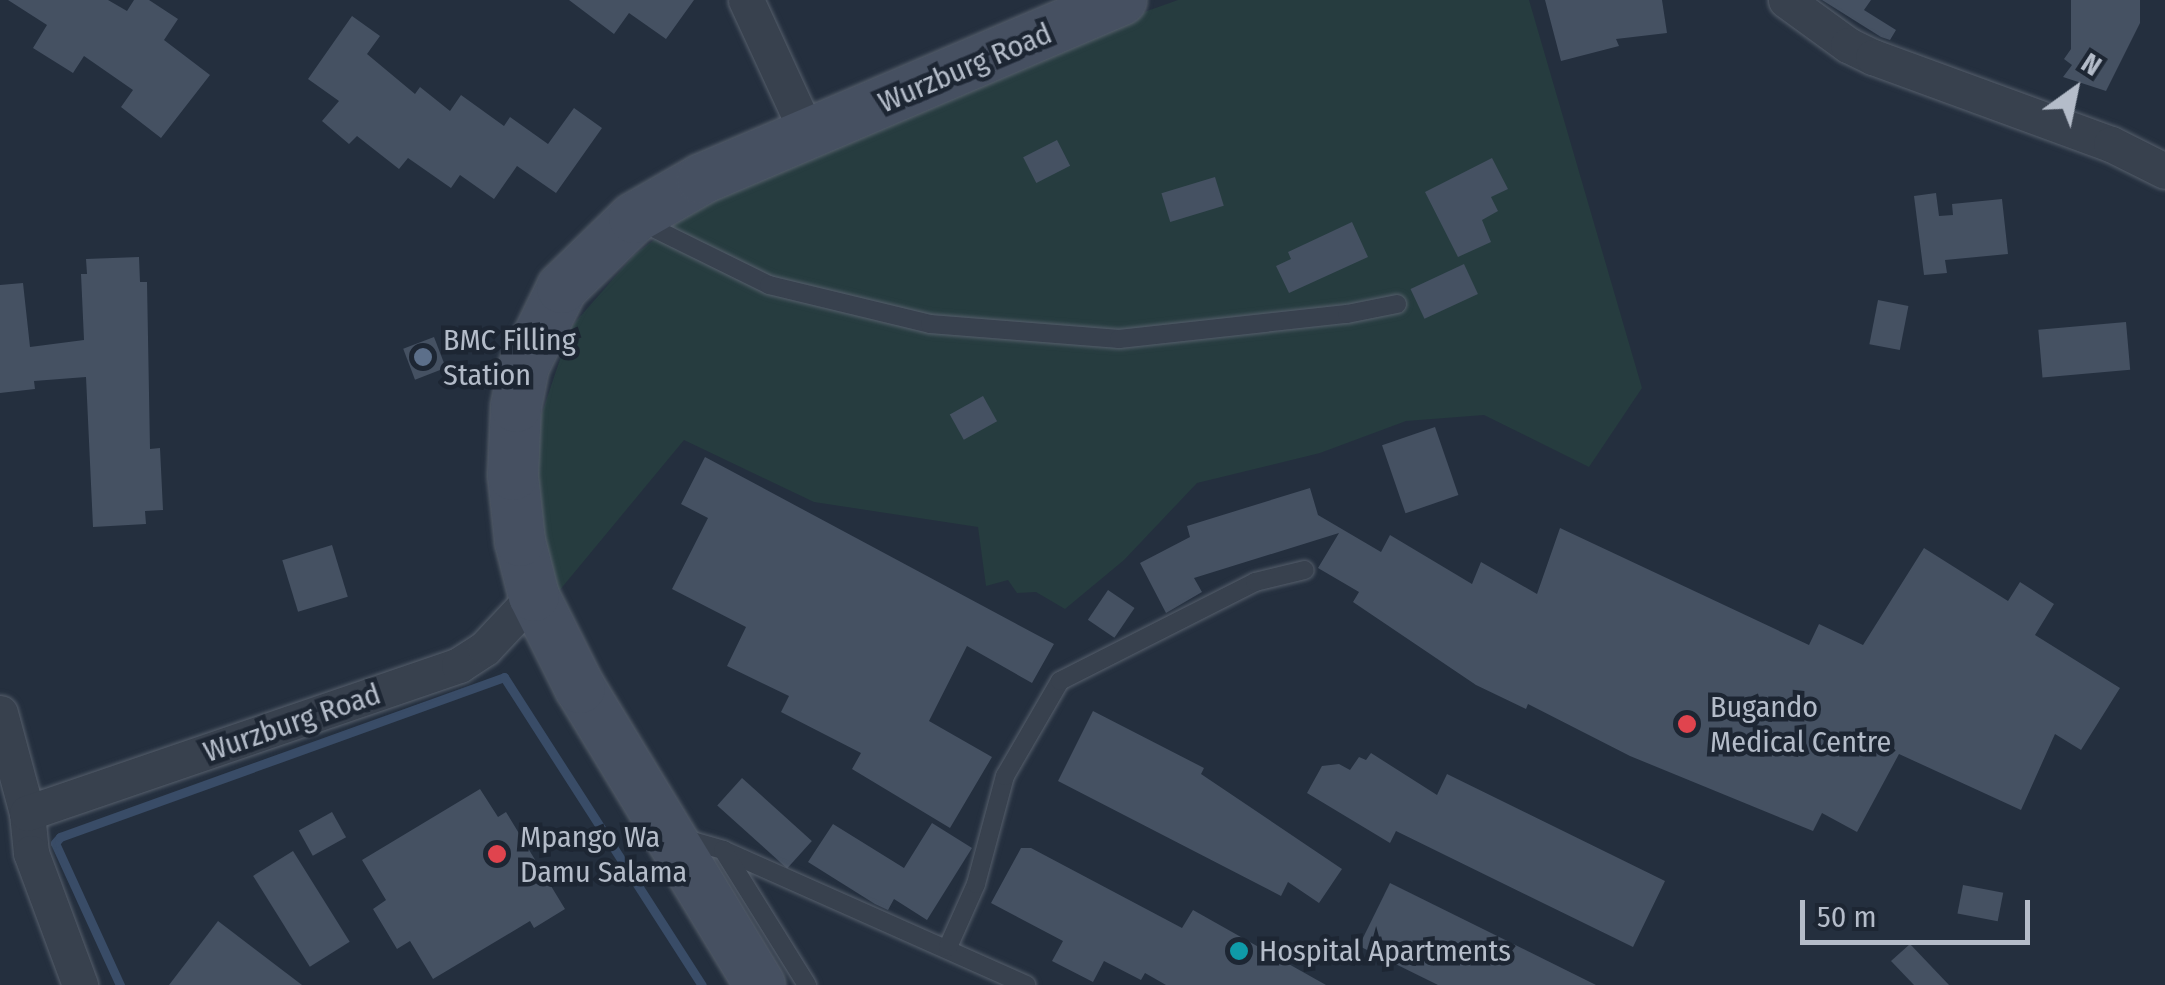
<!DOCTYPE html>
<html>
<head>
<meta charset="utf-8">
<style>
  body { margin:0 }
  #map { position:relative; width:2165px; height:985px; overflow:hidden; background:#242f3e; font-family:"Fira Sans Condensed",sans-serif }
  div>[style] { position:absolute }
  .green>* { inset:0; background:#263c3f }
  .stream>* { height:9px; margin:-4.5px; padding:0 4.5px; transform-origin:4.5px; border-radius:4.5px; background:#394c67 }
  .building>* { inset:0; background:#455162; transform-origin:0 0 }
  .roads { filter:drop-shadow(0 0 2px #565f6c) drop-shadow(0 0 2px #565f6c) }
  .service>* { height:18px; margin:-9px; padding:0 9px; transform-origin:9px; border-radius:9px; background:#38414e }
  .minor>* { height:35px; margin:-17.5px; padding:0 17.5px; transform-origin:17.5px; border-radius:17.5px; background:#38414e }
  .secondary>* { height:50px; margin:-25px; padding:0 25px; transform-origin:25px; border-radius:25px; background:#465061 }
  .dots>* { width:28px; height:28px; translate:-50% -50%; box-sizing:border-box; border:5px solid #1d2633; border-radius:50% }
  span { translate:-50% -50%; white-space:nowrap; text-align:center; line-height:1.15; -webkit-text-stroke:9px #1d2633; paint-order:stroke }
  .street-label { font-size:30px; color:#b4bcc9 }
  .poi-label { font-size:30px; color:#b4bcc9 }
  .left { translate:0 -50%; text-align:left }
  .north { position:absolute; left:2025px; top:40px; width:100px; height:100px; -webkit-text-stroke:8px #1d2633; paint-order:stroke; rotate:33deg; font-size:28px; font-weight:700; line-height:40px; text-align:center; color:#b4bcc9 }
  .north::after { content:''; display:block; margin:auto; width:35px; height:45px; background:#b4bcc9; clip-path:polygon(50% 0,100% 100%,50% 72%,0 100%) }
  .scale { position:absolute; left:1800px; top:900px; width:230px; height:45px; box-sizing:border-box; border:5px solid #b4bcc9; border-top:0; padding-left:12px; font-size:30px; line-height:35px; white-space:nowrap; color:#b4bcc9; -webkit-text-stroke:8px #1d2633; paint-order:stroke }
</style>
</head>
<body>
<div id="map">
  <div class="green">
    <div style="clip-path:polygon(1178px 0,1529px 0,1642px 388px,1589px 467px,1484px 415px,1406px 421px,1320px 453px,1197px 483px,1124px 560px,1065px 609px,1036px 592px,1017px 593px,1008px 580px,986px 586px,978px 527px,814px 502px,684px 440px,554px 597px,525px 463px,571px 327px,634px 255px,743px 173px,1060px 42px)"></div>
  </div>
  <div class="stream">
    <div style="left:120px;top:985px;width:156px;rotate:-114.6deg"></div>
    <div style="left:55px;top:843px;width:8px;rotate:-50deg"></div>
    <div style="left:60px;top:837px;width:472px;rotate:-19.8deg"></div>
    <div style="left:504px;top:677px;width:366px;rotate:57.3deg"></div>
  </div>
  <div class="building">
    <div style="clip-path:polygon(8px 0,108px 0,127px 11px,134px 0,149px 0,178px 19px,164px 40px,210px 75px,161px 138px,121px 107px,133px 90px,84px 56px,73px 73px,33px 48px,47px 25px)"></div>
    <div style="clip-path:polygon(569px 0,694px 0,666px 39px,629px 13px,614px 34px)"></div>
    <div style="clip-path:polygon(1545px 0,1662px 0,1667px 33px,1616px 39px,1619px 46px,1561px 61px)"></div>
    <div style="clip-path:polygon(1822px 0,1871px 0,1864px 10px,1896px 30px,1890px 40px,1881px 37px)"></div>
    <div style="clip-path:polygon(2071px 0,2140px 0,2140px 23px,2106px 91px,2063px 77px,2072px 65px,2064px 59px,2071px 49px)"></div>
    <div style="clip-path:polygon(352px 16px,380px 36px,367px 54px,415px 94px,420px 87px,450px 111px,461px 95px,504px 126px,510px 117px,548px 144px,574px 108px,602px 128px,556px 193px,517px 166px,494px 199px,460px 175px,451px 188px,408px 158px,399px 169px,357px 136px,349px 144px,322px 121px,339px 101px,308px 79px)"></div>
    <div style="left:1057px;top:140px;width:29px;height:38px;rotate:63deg"></div>
    <div style="clip-path:polygon(1492px 158px,1508px 189px,1491px 197px,1498px 211px,1482px 220px,1491px 242px,1458px 257px,1425px 192px)"></div>
    <div style="left:1215px;top:177px;width:30px;height:56px;rotate:73deg"></div>
    <div style="clip-path:polygon(1936px 193px,1939px 216px,1953px 215px,1952px 204px,2002px 199px,2008px 254px,1945px 260px,1947px 273px,1924px 275px,1914px 196px)"></div>
    <div style="clip-path:polygon(1352px 222px,1368px 257px,1289px 293px,1276px 266px,1291px 259px,1288px 252px)"></div>
    <div style="clip-path:polygon(139px 257px,140px 282px,147px 282px,150px 449px,160px 448px,163px 510px,145px 511px,146px 524px,93px 527px,86px 377px,34px 381px,35px 389px,0 393px,0 285px,23px 283px,30px 347px,84px 340px,81px 274px,87px 274px,86px 259px)"></div>
    <div style="left:1464px;top:264px;width:33px;height:59px;rotate:65deg"></div>
    <div style="left:1878px;top:300px;width:31px;height:45px;rotate:11deg"></div>
    <div style="left:2126px;top:322px;width:48px;height:88px;rotate:85deg"></div>
    <div style="left:434px;top:337px;width:33px;height:33px;rotate:69deg"></div>
    <div style="left:983px;top:396px;width:29px;height:38px;rotate:61deg"></div>
    <div style="left:1435px;top:427px;width:72px;height:56px;rotate:71deg"></div>
    <div style="clip-path:polygon(705px 457px,1054px 644px,1032px 683px,967px 646px,929px 721px,992px 757px,950px 828px,852px 769px,861px 753px,781px 712px,789px 696px,727px 666px,746px 627px,672px 589px,708px 518px,681px 504px)"></div>
    <div style="clip-path:polygon(1310px 488px,1318px 515px,1381px 552px,1390px 535px,1472px 584px,1481px 562px,1537px 594px,1560px 528px,1809px 645px,1819px 624px,1863px 645px,1924px 548px,2008px 601px,2020px 582px,2054px 604px,2035px 635px,2120px 688px,2081px 750px,2055px 734px,2021px 810px,1899px 754px,1857px 832px,1822px 813px,1813px 831px,1630px 756px,1528px 704px,1526px 709px,1476px 685px,1353px 602px,1359px 592px,1318px 568px,1339px 533px,1194px 578px,1202px 592px,1166px 613px,1140px 563px,1190px 537px,1187px 526px)"></div>
    <div style="left:332px;top:545px;width:54px;height:52px;rotate:73deg"></div>
    <div style="left:1108px;top:590px;width:32px;height:36px;rotate:34deg"></div>
    <div style="clip-path:polygon(1093px 711px,1204px 768px,1201px 774px,1342px 869px,1319px 903px,1288px 882px,1281px 896px,1058px 781px)"></div>
    <div style="clip-path:polygon(1371px 753px,1437px 795px,1447px 774px,1665px 881px,1633px 947px,1396px 831px,1390px 843px,1307px 793px,1322px 766px,1339px 764px,1350px 770px,1359px 757px,1366px 760px)"></div>
    <div style="left:742px;top:778px;width:94px;height:37px;rotate:42deg"></div>
    <div style="clip-path:polygon(480px 789px,498px 817px,506px 812px,565px 909px,534px 928px,530px 921px,433px 979px,410px 941px,397px 949px,373px 909px,386px 900px,362px 860px)"></div>
    <div style="left:332px;top:812px;width:29px;height:38px;rotate:61deg"></div>
    <div style="clip-path:polygon(932px 823px,972px 848px,927px 920px,894px 899px,888px 910px,875px 904px,808px 862px,833px 824px,904px 868px)"></div>
    <div style="clip-path:polygon(1021px 848px,1031px 848px,1182px 928px,1193px 910px,1326px 985px,1166px 985px,1145px 973px,1141px 980px,1104px 961px,1093px 982px,1052px 961px,1063px 941px,991px 903px)"></div>
    <div style="left:293px;top:851px;width:107px;height:47px;rotate:58deg"></div>
    <div style="clip-path:polygon(1390px 883px,1596px 985px,1438px 985px,1359px 946px)"></div>
    <div style="left:1963px;top:885px;width:41px;height:29px;rotate:11deg"></div>
    <div style="clip-path:polygon(218px 921px,302px 985px,169px 985px)"></div>
    <div style="clip-path:polygon(1910px 944px,1949px 985px,1914px 985px,1891px 961px)"></div>
  </div>
  <div class="roads">
    <div class="service">
      <div style="left:639px;top:221px;width:145px;rotate:26.2deg"></div>
      <div style="left:769px;top:285px;width:166px;rotate:13.6deg"></div>
      <div style="left:930px;top:324px;width:190px;rotate:4.5deg"></div>
      <div style="left:1119px;top:339px;width:229px;rotate:-6.3deg"></div>
      <div style="left:1347px;top:314px;width:51px;rotate:-11.3deg"></div>
      <div style="left:685px;top:839px;width:40px;rotate:16deg"></div>
      <div style="left:723px;top:850px;width:332px;rotate:24deg"></div>
      <div style="left:723px;top:850px;width:159px;rotate:58.1deg"></div>
      <div style="left:948px;top:947px;width:69px;rotate:-66deg"></div>
      <div style="left:976px;top:884px;width:112px;rotate:-75deg"></div>
      <div style="left:1005px;top:776px;width:110px;rotate:-59.9deg"></div>
      <div style="left:1060px;top:681px;width:219px;rotate:-26.9deg"></div>
      <div style="left:1255px;top:582px;width:51px;rotate:-13.5deg"></div>
    </div>
    <div class="minor">
      <div style="left:746px;top:0;width:149px;rotate:65.3deg"></div>
      <div style="left:1786px;top:0;width:77px;rotate:36deg"></div>
      <div style="left:1848px;top:45px;width:28px;rotate:26deg"></div>
      <div style="left:1873px;top:57px;width:253px;rotate:20.1deg"></div>
      <div style="left:2111px;top:144px;width:60px;rotate:26.6deg"></div>
      <div style="left:0;top:713px;width:104px;rotate:74.9deg"></div>
      <div style="left:27px;top:813px;width:40px;rotate:84.3deg"></div>
      <div style="left:31px;top:853px;width:141px;rotate:69.6deg"></div>
      <div style="left:27px;top:813px;width:457px;rotate:-18.9deg"></div>
      <div style="left:459px;top:665px;width:31px;rotate:-33deg"></div>
      <div style="left:485px;top:648px;width:71px;rotate:-46.7deg"></div>
    </div>
    <div class="secondary">
      <div style="left:760px;top:985px;width:347px;rotate:-121.2deg"></div>
      <div style="left:580px;top:688px;width:103px;rotate:-116.6deg"></div>
      <div style="left:534px;top:596px;width:57px;rotate:-104.3deg"></div>
      <div style="left:520px;top:541px;width:66px;rotate:-96.1deg"></div>
      <div style="left:513px;top:475px;width:68px;rotate:-87.5deg"></div>
      <div style="left:516px;top:407px;width:42px;rotate:-79deg"></div>
      <div style="left:524px;top:366px;width:87px;rotate:-64deg"></div>
      <div style="left:562px;top:288px;width:100px;rotate:-44.2deg"></div>
      <div style="left:634px;top:218px;width:78px;rotate:-29.8deg"></div>
      <div style="left:702px;top:179px;width:456px;rotate:-23.1deg"></div>
    </div>
  </div>
  <div class="dots">
    <div style="left:423px;top:357px;background:#5c6f8a"></div>
    <div style="left:1687px;top:724px;background:#e0444e"></div>
    <div style="left:497px;top:854px;background:#e0444e"></div>
    <div style="left:1239px;top:951px;background:#0f9aa8"></div>
  </div>
  <div class="street-label">
    <span style="left:965px;top:68px;rotate:-23deg">Wurzburg Road</span>
    <span style="left:292px;top:723px;rotate:-19deg">Wurzburg Road</span>
  </div>
  <div class="poi-label">
    <span class="left" style="left:443px;top:357px">BMC Filling<br>Station</span>
    <span class="left" style="left:1710px;top:724px">Bugando<br>Medical Centre</span>
    <span class="left" style="left:520px;top:854px">Mpango Wa<br>Damu Salama</span>
    <span class="left" style="left:1259px;top:951px">Hospital Apartments</span>
  </div>
  <div class="north">N</div>
  <div class="scale">50 m</div>
</div>
</body>
</html>
